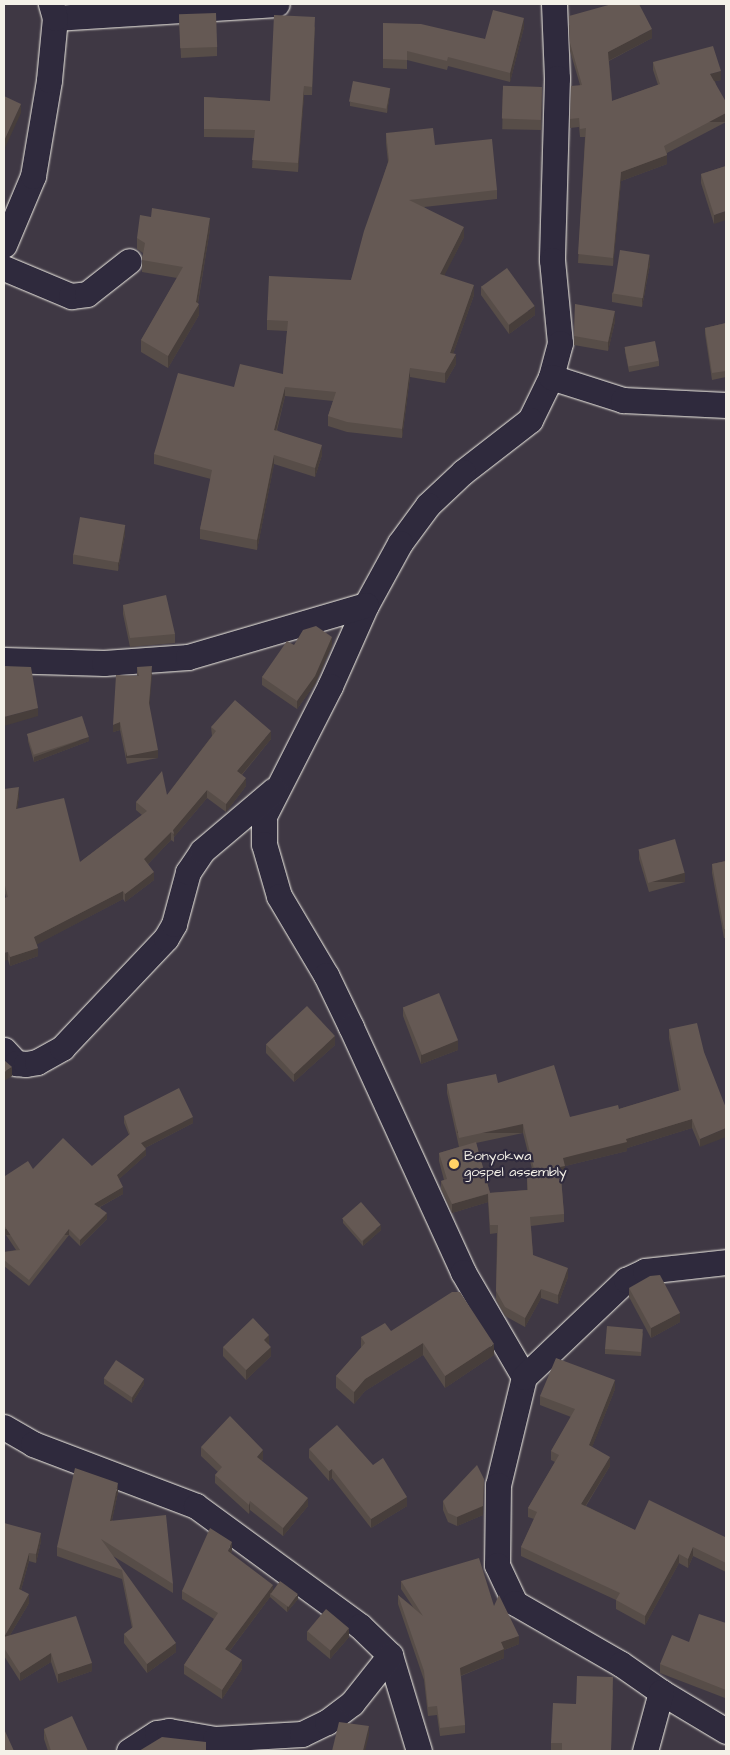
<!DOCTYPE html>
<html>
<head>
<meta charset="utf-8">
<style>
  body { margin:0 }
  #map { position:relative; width:730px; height:1755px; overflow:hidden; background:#3f3844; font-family:"Architects Daughter",sans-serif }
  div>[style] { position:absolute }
  .roads { filter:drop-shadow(0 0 1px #f4f1e8) drop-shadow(0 0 1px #f4f1e8) }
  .street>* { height:25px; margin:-12.5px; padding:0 12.5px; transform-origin:12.5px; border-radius:12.5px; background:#2f2a3d }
  .wall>* { inset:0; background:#574d48; transform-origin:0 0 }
  .shaded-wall>* { inset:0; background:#473e3b; transform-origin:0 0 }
  .building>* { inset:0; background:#655954; transform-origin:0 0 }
  .dots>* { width:14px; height:14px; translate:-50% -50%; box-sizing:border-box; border:2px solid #2f2a3d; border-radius:50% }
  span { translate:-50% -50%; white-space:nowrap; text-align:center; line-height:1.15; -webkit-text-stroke:4.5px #2f2a3d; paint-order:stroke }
  .poi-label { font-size:14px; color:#f4f1e8 }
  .left { translate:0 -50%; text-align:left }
  .frame { position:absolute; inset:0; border:5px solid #f4f1e8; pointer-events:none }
</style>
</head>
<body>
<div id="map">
  <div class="roads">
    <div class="street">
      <div style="left:554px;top:4px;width:74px;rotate:87.7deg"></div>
      <div style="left:557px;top:78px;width:182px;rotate:91.6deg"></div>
      <div style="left:552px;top:260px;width:83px;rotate:84.5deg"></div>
      <div style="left:560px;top:343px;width:35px;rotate:105deg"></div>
      <div style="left:551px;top:377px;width:48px;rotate:116deg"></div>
      <div style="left:530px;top:420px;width:85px;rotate:142.2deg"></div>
      <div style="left:463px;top:472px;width:48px;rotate:136.7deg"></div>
      <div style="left:428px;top:505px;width:47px;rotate:126.4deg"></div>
      <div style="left:400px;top:543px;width:71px;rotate:118.7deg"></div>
      <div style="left:366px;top:605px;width:89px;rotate:114deg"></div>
      <div style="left:330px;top:686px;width:146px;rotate:116.9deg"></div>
      <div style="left:264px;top:816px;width:28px;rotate:90deg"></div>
      <div style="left:264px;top:844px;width:54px;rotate:73.9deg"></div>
      <div style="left:279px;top:896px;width:92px;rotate:59.3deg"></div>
      <div style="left:326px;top:975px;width:58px;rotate:64.3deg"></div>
      <div style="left:351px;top:1027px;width:269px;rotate:65.4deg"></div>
      <div style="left:463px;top:1272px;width:121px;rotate:59.8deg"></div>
      <div style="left:524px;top:1377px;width:111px;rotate:103.5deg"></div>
      <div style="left:498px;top:1485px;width:80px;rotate:90.7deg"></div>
      <div style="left:497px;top:1565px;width:42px;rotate:64.7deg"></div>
      <div style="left:515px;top:1603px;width:122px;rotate:29.9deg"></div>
      <div style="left:621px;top:1664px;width:49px;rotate:35deg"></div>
      <div style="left:661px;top:1692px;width:76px;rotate:31deg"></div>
      <div style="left:55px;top:18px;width:222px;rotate:-3.6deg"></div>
      <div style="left:4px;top:245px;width:75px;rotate:-67.2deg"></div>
      <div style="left:33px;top:176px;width:97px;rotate:-80.5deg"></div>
      <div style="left:49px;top:80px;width:62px;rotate:-84.5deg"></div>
      <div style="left:55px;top:18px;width:15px;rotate:-106deg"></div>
      <div style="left:4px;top:268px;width:73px;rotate:22.7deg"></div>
      <div style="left:71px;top:296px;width:16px;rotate:-7deg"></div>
      <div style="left:87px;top:294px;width:53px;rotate:-38.2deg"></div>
      <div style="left:551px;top:377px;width:76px;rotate:17.7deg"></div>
      <div style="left:623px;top:400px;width:103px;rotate:2.8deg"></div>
      <div style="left:4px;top:660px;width:100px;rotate:1.7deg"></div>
      <div style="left:104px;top:663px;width:84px;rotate:-4.1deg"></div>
      <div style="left:188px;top:657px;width:185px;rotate:-16.3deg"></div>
      <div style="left:4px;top:1050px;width:18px;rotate:47deg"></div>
      <div style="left:16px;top:1063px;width:10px;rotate:6deg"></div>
      <div style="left:26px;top:1064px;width:11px;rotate:-10deg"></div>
      <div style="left:37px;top:1062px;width:29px;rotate:-29deg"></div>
      <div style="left:62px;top:1048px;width:151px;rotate:-46.6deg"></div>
      <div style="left:166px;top:938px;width:16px;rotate:-60deg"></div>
      <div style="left:174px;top:924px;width:54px;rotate:-74.9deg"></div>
      <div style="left:188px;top:872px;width:25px;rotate:-56deg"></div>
      <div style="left:202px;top:851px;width:94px;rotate:-40.3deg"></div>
      <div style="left:524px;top:1377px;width:141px;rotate:-43.6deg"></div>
      <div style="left:626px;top:1280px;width:21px;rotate:-25deg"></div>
      <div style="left:645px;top:1271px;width:81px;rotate:-6.3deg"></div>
      <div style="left:4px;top:1427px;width:34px;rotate:30deg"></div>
      <div style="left:33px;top:1444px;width:174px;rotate:20.8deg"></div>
      <div style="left:196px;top:1506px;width:203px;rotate:36.2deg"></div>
      <div style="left:360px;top:1626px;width:42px;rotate:44deg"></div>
      <div style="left:390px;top:1655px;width:100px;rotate:73.2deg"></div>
      <div style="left:129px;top:1751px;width:33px;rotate:-33deg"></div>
      <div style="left:157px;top:1733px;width:12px;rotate:-9deg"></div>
      <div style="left:169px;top:1731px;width:47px;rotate:9.9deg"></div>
      <div style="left:215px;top:1739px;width:87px;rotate:-3.3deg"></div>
      <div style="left:302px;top:1734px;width:28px;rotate:-26deg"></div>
      <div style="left:327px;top:1722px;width:31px;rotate:-37deg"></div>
      <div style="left:352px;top:1703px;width:61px;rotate:-51.6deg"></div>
      <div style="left:645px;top:1751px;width:61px;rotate:-74.8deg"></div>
    </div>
  </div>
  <div class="wall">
    <div style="clip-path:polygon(179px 15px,217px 47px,217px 56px,181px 58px)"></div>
    <div style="clip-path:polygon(383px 23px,485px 39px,524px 27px,510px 82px,448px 66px,447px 70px,407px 60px,407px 69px,383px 68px)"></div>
    <div style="clip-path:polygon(569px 25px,652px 38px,609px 61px,612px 101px,658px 85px,653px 70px,653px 62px,721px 80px,715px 81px,726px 122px,667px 153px,667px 164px,621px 181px,613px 266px,578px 263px,585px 137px,580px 137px,579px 127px,570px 128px,570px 119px,580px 85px,570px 51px)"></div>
    <div style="clip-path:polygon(315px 26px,312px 95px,304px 95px,298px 172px,252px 168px,254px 138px,204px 137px,204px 97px,270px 101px)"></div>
    <div style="left:542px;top:87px;width:43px;height:39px;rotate:91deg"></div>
    <div style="clip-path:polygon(390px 92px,387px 113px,350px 106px,350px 102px)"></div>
    <div style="clip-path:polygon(386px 133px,435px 145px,497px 190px,497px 199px,424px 207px,464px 237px,444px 275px,474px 295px,453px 354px,456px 364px,445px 383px,410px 377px,402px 438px,347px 432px,328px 426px,328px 416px,333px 401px,285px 396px,277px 430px,322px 455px,315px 477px,274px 464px,257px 550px,200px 539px,200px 529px,211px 479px,154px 464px,154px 454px,234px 387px,283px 374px,287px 331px,267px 330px,267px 320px,351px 280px,388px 162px,386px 143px)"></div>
    <div style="clip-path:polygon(726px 166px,714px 224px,701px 183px,701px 174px)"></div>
    <div style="clip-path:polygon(210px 229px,198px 303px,199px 315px,168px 368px,141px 352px,141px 340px,177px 278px,142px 272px,142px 260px,143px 253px,137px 249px,137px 238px)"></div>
    <div style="clip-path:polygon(650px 264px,642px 307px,612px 302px,612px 293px)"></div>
    <div style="clip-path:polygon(481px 286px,535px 315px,509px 334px,481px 295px)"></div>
    <div style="clip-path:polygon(575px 304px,615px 321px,608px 351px,574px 345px)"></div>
    <div style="clip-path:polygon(726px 323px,726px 377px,712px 380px,705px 334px,705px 328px)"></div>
    <div style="clip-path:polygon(625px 347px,659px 361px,659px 366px,629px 372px,625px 352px)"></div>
    <div style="clip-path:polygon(125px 534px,118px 571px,73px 564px,73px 554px)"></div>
    <div style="clip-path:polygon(123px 605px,175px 634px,175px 643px,130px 647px,123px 614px)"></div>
    <div style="clip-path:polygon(294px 645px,332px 645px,315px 684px,297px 709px,262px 685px,262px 677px)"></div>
    <div style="clip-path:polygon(137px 667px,152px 674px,149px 706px,158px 758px,127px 764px,120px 730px,113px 732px,137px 676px)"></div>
    <div style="clip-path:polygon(211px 727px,271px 739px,242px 775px,246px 786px,226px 812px,207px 798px,174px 837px,174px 842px,171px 840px,148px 864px,154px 880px,125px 902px,123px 899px,37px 944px,38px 956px,10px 966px,8px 960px,6px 897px,4px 890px,4px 789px,19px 796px,17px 809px,80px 862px,142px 815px,136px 810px,136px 802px,167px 795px,212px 736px)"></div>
    <div style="clip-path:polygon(28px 737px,89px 741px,34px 762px,28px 741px)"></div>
    <div style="clip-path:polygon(639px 850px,685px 882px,649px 892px,639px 859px)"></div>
    <div style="clip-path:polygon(726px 861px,726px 938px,724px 938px,712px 873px,712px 864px)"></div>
    <div style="clip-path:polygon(403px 1007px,458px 1050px,421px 1064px,403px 1016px)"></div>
    <div style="clip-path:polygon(evenodd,669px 1029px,704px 1052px,700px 1147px,692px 1128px,627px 1148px,627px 1151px,565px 1166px,565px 1174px,561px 1176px,564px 1214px,564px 1222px,531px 1226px,533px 1255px,568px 1277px,558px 1304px,541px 1298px,525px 1327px,505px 1316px,496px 1300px,497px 1233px,490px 1234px,488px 1202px,452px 1213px,441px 1189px,441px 1181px,444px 1180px,439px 1161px,439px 1153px,459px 1147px,447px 1093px,447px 1084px,498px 1083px,570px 1117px,619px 1109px,679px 1091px,669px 1038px,669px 1029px,523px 1133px,534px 1177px,527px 1178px,527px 1190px,490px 1193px,476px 1143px,523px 1133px)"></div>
    <div style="clip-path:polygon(266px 1044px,335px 1045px,294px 1082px,266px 1053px)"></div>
    <div style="clip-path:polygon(124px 1116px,193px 1123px,145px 1148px,146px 1155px,119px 1179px,123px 1194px,100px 1207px,107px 1219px,80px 1246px,69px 1235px,29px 1286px,4px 1266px,4px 1252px,16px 1250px,4px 1232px,4px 1174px,5px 1176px,33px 1169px,92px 1166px,129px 1135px,124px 1123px)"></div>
    <div style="clip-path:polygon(343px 1219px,381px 1230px,363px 1246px,343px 1223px)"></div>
    <div style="clip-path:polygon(629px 1288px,680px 1322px,651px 1338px,629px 1297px)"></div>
    <div style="clip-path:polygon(391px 1331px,494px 1355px,445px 1388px,423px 1355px,365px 1391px,354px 1404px,336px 1388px,336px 1376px,361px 1348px,361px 1337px)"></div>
    <div style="clip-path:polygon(643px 1333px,641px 1356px,605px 1354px,605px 1349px)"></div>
    <div style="clip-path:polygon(269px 1344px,271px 1356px,246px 1380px,223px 1356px,223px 1347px)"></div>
    <div style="clip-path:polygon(104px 1379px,144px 1384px,132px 1403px,104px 1384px)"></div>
    <div style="clip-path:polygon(615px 1389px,592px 1447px,610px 1466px,586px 1506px,635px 1530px,725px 1537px,726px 1536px,726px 1572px,693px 1556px,688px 1568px,679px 1563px,645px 1625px,616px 1609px,616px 1600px,521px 1556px,521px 1547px,534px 1519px,528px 1517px,528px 1508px,555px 1462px,551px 1460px,551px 1451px,571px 1417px,540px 1405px,540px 1396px)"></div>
    <div style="clip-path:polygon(201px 1447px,263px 1459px,261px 1461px,308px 1506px,283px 1536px,250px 1510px,249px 1514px,215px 1483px,215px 1475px,218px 1472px,201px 1456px)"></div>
    <div style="clip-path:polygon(309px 1449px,407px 1506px,371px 1528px,332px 1478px,329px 1481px,309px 1458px)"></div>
    <div style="clip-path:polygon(118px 1492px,112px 1520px,173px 1584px,173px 1593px,113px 1556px,176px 1652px,147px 1673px,124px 1643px,124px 1634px,132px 1628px,122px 1579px,57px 1556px,57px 1547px)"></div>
    <div style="clip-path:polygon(443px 1501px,483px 1515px,457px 1526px,448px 1522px,443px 1510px)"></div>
    <div style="clip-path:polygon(4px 1523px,41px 1541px,36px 1563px,29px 1561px,21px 1590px,29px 1603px,10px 1635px,92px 1671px,58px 1683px,51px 1662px,20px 1681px,4px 1656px)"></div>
    <div style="clip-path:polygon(232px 1550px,231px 1554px,273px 1590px,298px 1599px,287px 1612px,270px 1597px,229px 1652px,242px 1669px,222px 1699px,184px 1674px,184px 1665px,214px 1619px,182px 1599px,182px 1591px)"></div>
    <div style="clip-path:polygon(401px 1581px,494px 1606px,519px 1644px,504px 1650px,504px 1658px,461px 1676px,465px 1725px,465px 1733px,440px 1736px,437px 1715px,428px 1716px,424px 1680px,398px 1604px,398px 1595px,413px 1607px,401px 1589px)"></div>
    <div style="clip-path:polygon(726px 1623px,726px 1703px,725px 1703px,725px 1698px,660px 1673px,660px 1664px,689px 1642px)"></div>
    <div style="clip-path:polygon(307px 1631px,349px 1637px,330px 1659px,307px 1640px)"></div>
    <div style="clip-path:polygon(613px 1690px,611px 1751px,551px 1751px,551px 1743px,576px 1704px)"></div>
    <div style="clip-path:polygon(44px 1729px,88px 1751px,48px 1751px,44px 1739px)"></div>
  </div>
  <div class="shaded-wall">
    <div style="clip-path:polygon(524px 18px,524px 27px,510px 82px,510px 73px)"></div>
    <div style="clip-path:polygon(652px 29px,652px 38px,608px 61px,608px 52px)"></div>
    <div style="clip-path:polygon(721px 71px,721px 80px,710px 82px,710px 74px)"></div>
    <div style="clip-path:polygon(304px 86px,304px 95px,298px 172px,298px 163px)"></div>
    <div style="clip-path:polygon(390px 88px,390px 92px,387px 113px,387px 108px)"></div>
    <div style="clip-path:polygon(21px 104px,21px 113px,4px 150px,4px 141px)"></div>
    <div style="left:726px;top:113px;width:9px;height:70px;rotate:90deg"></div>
    <div style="clip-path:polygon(667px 155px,667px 164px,621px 181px,613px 266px,613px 258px,621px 172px)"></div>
    <div style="clip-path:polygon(726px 211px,726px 220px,714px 224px,714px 215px)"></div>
    <div style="clip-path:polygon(210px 218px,210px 229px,197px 307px,199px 304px,199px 315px,168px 368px,168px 356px,196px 302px)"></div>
    <div style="clip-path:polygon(464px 227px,464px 237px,440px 284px,440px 274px)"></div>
    <div style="clip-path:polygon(650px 255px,650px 264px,642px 307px,642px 298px)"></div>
    <div style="clip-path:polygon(474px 285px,474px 295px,450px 363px,450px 353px)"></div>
    <div style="clip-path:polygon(535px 306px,535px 315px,509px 334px,509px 325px)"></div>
    <div style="clip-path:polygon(615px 311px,615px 321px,608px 351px,608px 342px)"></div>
    <div style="clip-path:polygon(456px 354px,456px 364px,445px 383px,445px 373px)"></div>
    <div style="clip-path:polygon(410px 368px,410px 377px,402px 438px,402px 429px)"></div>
    <div style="clip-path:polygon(285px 387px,285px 396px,274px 439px,274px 430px)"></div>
    <div style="clip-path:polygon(322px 445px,322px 455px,315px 477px,315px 468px)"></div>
    <div style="clip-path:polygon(274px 455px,274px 464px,257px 550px,257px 540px)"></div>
    <div style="clip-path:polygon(125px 525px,125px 534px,118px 571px,118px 562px)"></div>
    <div style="clip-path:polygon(332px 637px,332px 645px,315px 684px,297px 709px,297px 701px)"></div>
    <div style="clip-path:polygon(152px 666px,152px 674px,149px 711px,149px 703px)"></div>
    <div style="clip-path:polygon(38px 708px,38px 716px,4px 726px,4px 717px)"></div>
    <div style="clip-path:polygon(120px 722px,120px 730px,113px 732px,113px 725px)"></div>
    <div style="clip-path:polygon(271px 731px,271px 739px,237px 780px,237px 771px)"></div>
    <div style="clip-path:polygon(89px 737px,89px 741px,34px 762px,34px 757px)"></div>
    <div style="left:158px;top:750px;width:8px;height:32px;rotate:90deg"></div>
    <div style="clip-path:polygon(246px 778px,246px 786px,226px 812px,226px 804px)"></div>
    <div style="clip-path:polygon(19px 787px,19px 796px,16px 817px,16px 809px)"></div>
    <div style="clip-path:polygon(207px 790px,207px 798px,174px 837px,173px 830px)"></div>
    <div style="clip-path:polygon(171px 832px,171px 840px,144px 868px,144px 859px)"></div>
    <div style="clip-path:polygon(154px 872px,154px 880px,125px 902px,125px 894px)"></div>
    <div style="left:685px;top:873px;width:9px;height:37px;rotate:90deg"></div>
    <div style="clip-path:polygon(123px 891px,123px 899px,34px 946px,34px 937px)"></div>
    <div style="clip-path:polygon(38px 948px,38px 956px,10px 966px,10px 957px)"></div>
    <div style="clip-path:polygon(8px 952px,8px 960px,4px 961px,4px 953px)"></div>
    <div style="clip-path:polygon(335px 1036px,335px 1045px,294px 1082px,294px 1073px)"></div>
    <div style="clip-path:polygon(458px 1040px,458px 1050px,421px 1064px,421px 1055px)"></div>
    <div style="clip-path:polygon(12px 1067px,12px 1076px,4px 1081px,4px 1072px)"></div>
    <div style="clip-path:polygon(193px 1117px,193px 1123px,141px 1150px,141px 1143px)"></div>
    <div style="clip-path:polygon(692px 1119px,692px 1128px,627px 1148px,627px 1151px,565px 1166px,565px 1174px,560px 1176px,560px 1167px,563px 1158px)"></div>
    <div style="left:523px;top:1124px;width:9px;height:66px;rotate:90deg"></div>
    <div style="clip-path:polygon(726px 1128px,726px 1137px,700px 1147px,700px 1139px)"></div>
    <div style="clip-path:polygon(146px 1149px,146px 1155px,117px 1181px,117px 1175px)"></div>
    <div style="clip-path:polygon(123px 1187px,123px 1194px,94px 1210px,94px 1204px)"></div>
    <div style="clip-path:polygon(488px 1194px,488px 1202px,452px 1213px,452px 1204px)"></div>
    <div style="clip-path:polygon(107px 1213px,107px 1219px,80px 1246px,80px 1240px)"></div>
    <div style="clip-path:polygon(381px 1225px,381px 1230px,363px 1246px,363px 1241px)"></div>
    <div style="left:69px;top:1229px;width:6px;height:65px;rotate:90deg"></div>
    <div style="clip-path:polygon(568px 1268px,568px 1277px,558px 1304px,558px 1295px)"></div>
    <div style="clip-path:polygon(541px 1289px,541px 1298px,525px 1327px,525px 1318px)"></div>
    <div style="clip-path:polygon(680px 1313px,680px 1322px,651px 1338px,651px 1328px)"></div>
    <div style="clip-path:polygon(269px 1335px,269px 1344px,264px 1349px,264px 1340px)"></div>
    <div style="clip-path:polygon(423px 1343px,423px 1355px,365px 1391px,354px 1404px,354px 1392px,365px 1379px)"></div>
    <div style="clip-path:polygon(494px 1344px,494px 1355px,445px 1388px,445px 1376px)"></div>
    <div style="clip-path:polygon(271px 1347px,271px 1356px,246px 1380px,246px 1370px)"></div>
    <div style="clip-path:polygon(144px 1379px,144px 1384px,132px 1403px,132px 1398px)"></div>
    <div style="clip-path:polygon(615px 1380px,615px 1389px,589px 1455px,589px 1445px)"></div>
    <div style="clip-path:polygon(263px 1450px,263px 1459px,257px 1465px,257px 1457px)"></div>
    <div style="clip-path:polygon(610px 1457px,610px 1466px,581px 1513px,581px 1504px)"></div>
    <div style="clip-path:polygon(332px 1469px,332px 1478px,329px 1481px,329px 1471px)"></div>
    <div style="clip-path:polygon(484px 1479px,483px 1515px,457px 1526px,457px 1517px)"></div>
    <div style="clip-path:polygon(118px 1483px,118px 1492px,110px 1529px,110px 1521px)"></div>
    <div style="clip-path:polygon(407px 1497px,407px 1506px,371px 1528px,371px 1519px)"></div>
    <div style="clip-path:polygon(308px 1498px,308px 1506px,283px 1536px,283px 1528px)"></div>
    <div style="clip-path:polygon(250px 1501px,250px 1510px,249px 1514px,249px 1505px)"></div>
    <div style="clip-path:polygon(41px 1533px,41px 1541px,36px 1563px,36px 1554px)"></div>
    <div style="clip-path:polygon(232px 1542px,232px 1550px,228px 1560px,228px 1551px)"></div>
    <div style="clip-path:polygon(693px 1547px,693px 1556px,688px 1568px,688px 1559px)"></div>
    <div style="clip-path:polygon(29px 1553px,29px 1561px,19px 1597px,19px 1589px)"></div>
    <div style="clip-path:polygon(679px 1554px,679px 1563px,645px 1625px,645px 1616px)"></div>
    <div style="clip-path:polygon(273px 1585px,273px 1594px,270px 1593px,270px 1597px,225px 1657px,225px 1649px)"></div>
    <div style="clip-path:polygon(29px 1594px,29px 1603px,4px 1645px,4px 1637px)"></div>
    <div style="clip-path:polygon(298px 1594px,298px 1599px,287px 1612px,287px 1607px)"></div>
    <div style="clip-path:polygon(349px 1628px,349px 1637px,330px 1659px,330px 1650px)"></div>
    <div style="clip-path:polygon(519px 1636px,519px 1644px,504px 1650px,504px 1658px,460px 1676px,460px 1668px,501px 1642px)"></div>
    <div style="clip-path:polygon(176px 1643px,176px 1652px,147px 1673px,147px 1664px)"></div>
    <div style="clip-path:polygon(51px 1653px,51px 1662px,20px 1681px,20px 1673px)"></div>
    <div style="clip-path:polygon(242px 1660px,242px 1669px,222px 1699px,222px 1690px)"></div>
    <div style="clip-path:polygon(92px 1663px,92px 1671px,58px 1683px,58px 1674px)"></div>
    <div style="clip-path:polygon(369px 1726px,369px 1735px,365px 1751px,363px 1751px)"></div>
  </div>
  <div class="building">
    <div style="clip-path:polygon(612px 4px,639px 4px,652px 29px,608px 52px,612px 101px,660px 84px,653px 62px,713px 46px,721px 71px,710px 74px,726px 102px,726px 113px,664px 146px,667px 155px,621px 172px,613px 258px,578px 254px,586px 128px,580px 129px,579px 118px,570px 119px,571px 86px,582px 85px,570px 43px,569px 16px)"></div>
    <div style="clip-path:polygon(493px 10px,524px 18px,510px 73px,448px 57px,447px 61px,407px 51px,407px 60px,383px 59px,383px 23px,421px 24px,485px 39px)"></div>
    <div style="left:216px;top:13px;width:34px;height:37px;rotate:88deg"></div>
    <div style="clip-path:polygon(274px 15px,315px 17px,312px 87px,304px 86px,298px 163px,252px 160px,255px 130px,204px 129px,204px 97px,270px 101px)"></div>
    <div style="left:353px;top:81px;width:38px;height:21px;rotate:11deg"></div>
    <div style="left:542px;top:87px;width:33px;height:39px;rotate:92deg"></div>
    <div style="clip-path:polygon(4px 96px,21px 104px,4px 141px)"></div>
    <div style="clip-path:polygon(433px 128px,435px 145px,492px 139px,497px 190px,409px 200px,464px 227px,440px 274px,474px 285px,450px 353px,456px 354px,445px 373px,410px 368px,402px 429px,347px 422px,328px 416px,336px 392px,285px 387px,274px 430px,322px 445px,315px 468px,274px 455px,257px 540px,200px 529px,212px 470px,154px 454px,178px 373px,234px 387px,240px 364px,283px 374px,288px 321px,267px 320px,269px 276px,351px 280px,364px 231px,389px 160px,386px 133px)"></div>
    <div style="clip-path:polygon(726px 166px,726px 211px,714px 215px,701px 174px)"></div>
    <div style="clip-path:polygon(152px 208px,210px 218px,196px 302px,199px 304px,168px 356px,141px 340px,183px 267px,142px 260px,145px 243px,137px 238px,140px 215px,151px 217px)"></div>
    <div style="left:620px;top:250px;width:30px;height:44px;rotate:9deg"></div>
    <div style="left:507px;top:268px;width:47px;height:32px;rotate:54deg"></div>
    <div style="clip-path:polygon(575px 304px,615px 311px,608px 342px,574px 336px)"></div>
    <div style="clip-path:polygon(726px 323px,726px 371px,712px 373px,705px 328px)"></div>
    <div style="left:655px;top:341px;width:20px;height:31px;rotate:79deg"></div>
    <div style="left:80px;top:517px;width:46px;height:38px;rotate:10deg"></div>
    <div style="clip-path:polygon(166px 595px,175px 634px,130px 638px,123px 605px)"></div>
    <div style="clip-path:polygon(316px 626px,332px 637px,315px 676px,297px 701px,262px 677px,287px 641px,294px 645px,303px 630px)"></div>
    <div style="clip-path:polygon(4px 666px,31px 667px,38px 708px,4px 717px)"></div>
    <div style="clip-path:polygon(152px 666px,149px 703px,158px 750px,127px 756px,120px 722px,113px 725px,116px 675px,139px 676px,137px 667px)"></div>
    <div style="clip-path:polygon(235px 700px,271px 731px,237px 771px,246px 778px,226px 804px,207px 790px,173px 830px,174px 834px,171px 832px,144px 859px,154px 872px,125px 894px,123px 891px,34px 937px,38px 948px,10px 957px,8px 952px,4px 953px,4px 898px,8px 897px,4px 882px,4px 789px,19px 787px,16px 809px,64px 798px,80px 862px,147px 811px,136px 802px,162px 771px,167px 795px,216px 731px,211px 727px)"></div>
    <div style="left:82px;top:716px;width:22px;height:58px;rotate:72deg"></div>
    <div style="left:675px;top:839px;width:35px;height:38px;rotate:74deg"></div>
    <div style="clip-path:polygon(726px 861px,726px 929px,724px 929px,712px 864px)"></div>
    <div style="left:439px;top:993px;width:51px;height:39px;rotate:68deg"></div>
    <div style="left:307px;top:1006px;width:41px;height:56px;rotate:47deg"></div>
    <div style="clip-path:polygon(697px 1023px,704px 1052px,726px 1108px,726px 1128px,700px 1139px,692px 1119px,626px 1139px,627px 1142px,563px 1158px,565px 1166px,560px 1167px,564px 1214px,530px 1217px,533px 1255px,568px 1268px,558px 1295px,541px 1289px,525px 1318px,505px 1307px,496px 1291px,498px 1225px,490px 1225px,488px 1193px,528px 1190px,527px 1178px,536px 1177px,523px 1124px,459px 1138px,447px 1084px,496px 1074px,498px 1083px,554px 1065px,570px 1117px,618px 1105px,619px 1109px,681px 1090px,669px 1029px)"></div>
    <div style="clip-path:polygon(4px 1060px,12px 1067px,4px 1072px)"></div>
    <div style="clip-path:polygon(179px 1088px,193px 1117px,141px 1143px,146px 1149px,117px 1175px,123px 1187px,94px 1204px,107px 1213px,80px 1240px,69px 1229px,29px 1280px,4px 1260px,4px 1252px,20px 1250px,4px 1225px,4px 1174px,5px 1176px,28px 1161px,33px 1169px,63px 1138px,92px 1166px,130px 1134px,124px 1116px)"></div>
    <div style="clip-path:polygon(476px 1142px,490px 1193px,452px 1204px,441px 1181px,447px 1179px,439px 1153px)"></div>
    <div style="left:361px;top:1202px;width:30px;height:25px;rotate:49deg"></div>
    <div style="clip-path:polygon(660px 1275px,680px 1313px,651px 1328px,629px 1288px,650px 1276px)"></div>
    <div style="clip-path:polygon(452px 1292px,460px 1292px,494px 1344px,445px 1376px,423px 1343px,365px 1379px,354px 1392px,336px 1376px,365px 1343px,361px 1337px,385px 1323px,391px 1331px)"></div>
    <div style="clip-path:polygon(253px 1318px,269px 1335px,264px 1340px,271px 1347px,246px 1370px,223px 1347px)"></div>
    <div style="left:607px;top:1326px;width:36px;height:23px;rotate:5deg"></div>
    <div style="clip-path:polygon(556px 1358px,615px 1380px,589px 1445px,610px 1457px,581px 1504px,635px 1530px,649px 1500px,725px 1537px,726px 1536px,726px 1563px,693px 1547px,688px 1559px,679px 1554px,645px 1616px,616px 1600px,620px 1593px,521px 1547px,537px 1512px,528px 1508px,559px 1455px,551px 1451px,575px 1409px,540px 1396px)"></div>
    <div style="left:116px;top:1360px;width:34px;height:22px;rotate:34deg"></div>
    <div style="clip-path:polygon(230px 1416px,263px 1450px,257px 1457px,308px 1498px,283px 1528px,250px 1501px,249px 1505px,215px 1475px,222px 1467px,201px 1447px)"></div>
    <div style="clip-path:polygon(337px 1425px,373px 1465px,383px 1458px,407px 1497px,371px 1519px,332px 1469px,329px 1471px,309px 1449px)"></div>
    <div style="clip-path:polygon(477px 1465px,484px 1479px,483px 1506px,457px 1517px,448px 1513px,443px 1501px)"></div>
    <div style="clip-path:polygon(75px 1468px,118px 1483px,110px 1521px,166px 1515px,173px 1584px,101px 1539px,176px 1643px,147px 1664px,124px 1634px,133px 1627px,122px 1570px,57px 1547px)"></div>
    <div style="clip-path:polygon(4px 1523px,41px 1533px,36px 1554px,29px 1553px,19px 1589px,29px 1594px,4px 1637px,76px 1616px,92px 1663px,58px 1674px,51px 1653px,20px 1673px,4px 1648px)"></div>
    <div style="clip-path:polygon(210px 1528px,232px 1542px,228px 1551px,273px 1585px,225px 1649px,242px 1660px,222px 1690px,184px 1665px,218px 1613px,182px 1591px)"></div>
    <div style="clip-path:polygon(479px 1558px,494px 1606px,499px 1595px,519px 1636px,501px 1642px,504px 1649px,460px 1668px,465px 1725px,440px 1728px,437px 1706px,428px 1707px,424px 1671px,398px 1595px,423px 1616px,401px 1581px)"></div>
    <div style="left:280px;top:1581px;width:22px;height:16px;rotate:36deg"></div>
    <div style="left:326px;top:1609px;width:30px;height:29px;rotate:40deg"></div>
    <div style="clip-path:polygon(699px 1614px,726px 1623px,726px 1690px,660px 1664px,672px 1635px,689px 1642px)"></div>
    <div style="clip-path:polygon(577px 1676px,613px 1677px,611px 1751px,562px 1751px,562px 1743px,551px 1743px,553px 1703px,576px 1704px)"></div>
    <div style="clip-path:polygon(72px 1716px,88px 1751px,51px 1751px,44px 1729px)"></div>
    <div style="clip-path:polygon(339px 1722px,369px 1726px,363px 1751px,332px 1751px)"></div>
    <div style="clip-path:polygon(4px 1729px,14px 1751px,4px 1751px)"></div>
    <div style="clip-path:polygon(162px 1737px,206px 1742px,206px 1751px,139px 1751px)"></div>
  </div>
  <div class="dots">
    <div style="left:454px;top:1164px;background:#ffd166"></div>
  </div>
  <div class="poi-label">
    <span class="left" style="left:464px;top:1164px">Bonyokwa<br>gospel assembly</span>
  </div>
  <div class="frame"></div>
</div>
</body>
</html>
